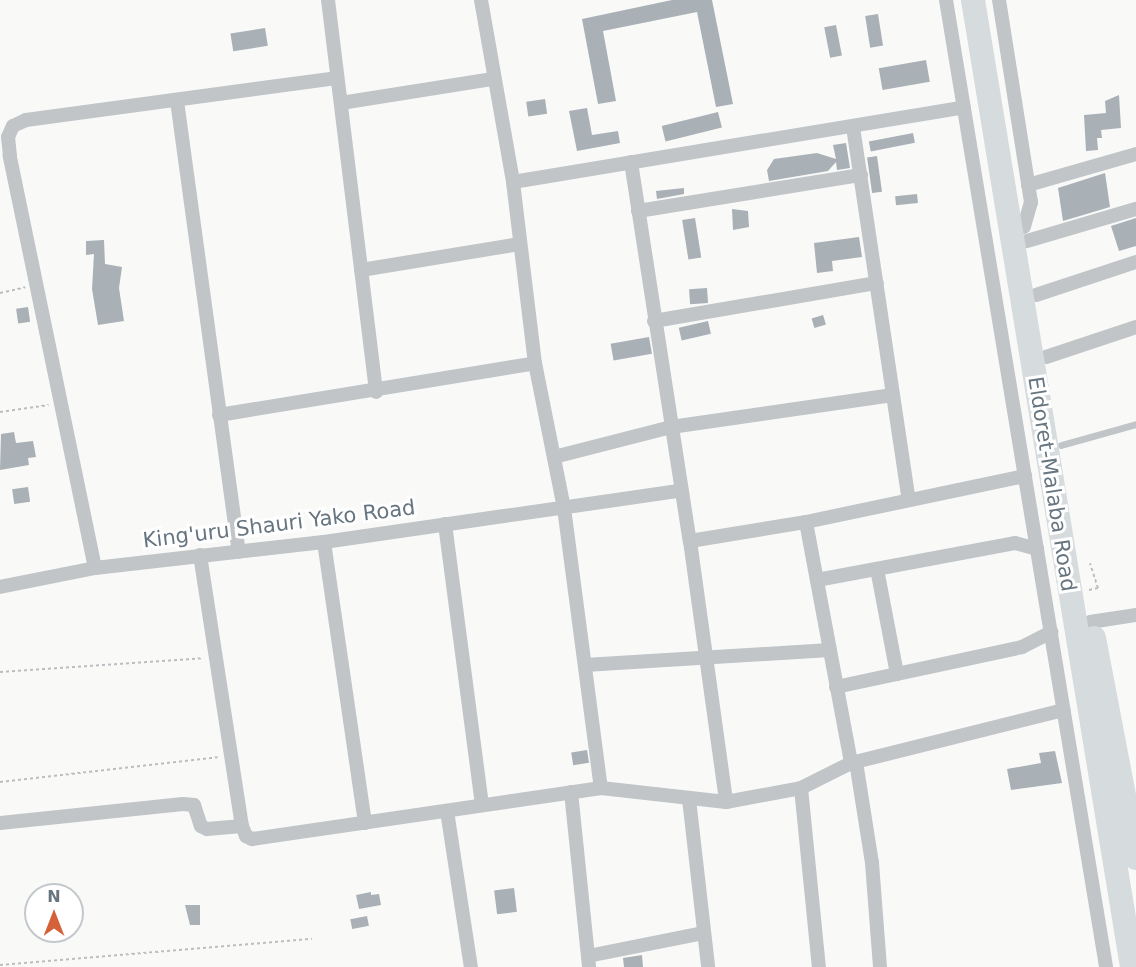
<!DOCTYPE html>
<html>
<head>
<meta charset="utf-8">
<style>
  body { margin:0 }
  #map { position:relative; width:1136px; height:967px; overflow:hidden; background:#f9f9f8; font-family:"DejaVu Sans",sans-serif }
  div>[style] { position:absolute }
  .building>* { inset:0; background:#a9b0b6; transform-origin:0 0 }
  .path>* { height:2px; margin-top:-1px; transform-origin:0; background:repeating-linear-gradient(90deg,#bbbec0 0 3px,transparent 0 6px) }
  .lane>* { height:7px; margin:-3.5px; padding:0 3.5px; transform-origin:3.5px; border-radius:3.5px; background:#c1c5c8 }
  .street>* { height:14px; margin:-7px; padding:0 7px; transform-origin:7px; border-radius:7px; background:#c1c5c8 }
  .highway>* { height:24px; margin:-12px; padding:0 12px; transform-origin:12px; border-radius:12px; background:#d6dbde }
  span { translate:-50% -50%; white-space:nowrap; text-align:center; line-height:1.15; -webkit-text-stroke:6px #fff; paint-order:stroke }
  .street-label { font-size:21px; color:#667580 }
  .north { position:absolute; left:24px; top:883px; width:60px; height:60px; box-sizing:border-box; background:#fff; border:2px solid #c2c8cc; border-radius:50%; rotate:0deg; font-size:16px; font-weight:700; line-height:24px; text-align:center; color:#667580 }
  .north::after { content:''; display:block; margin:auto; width:21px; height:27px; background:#d5613b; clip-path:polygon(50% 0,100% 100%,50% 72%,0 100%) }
</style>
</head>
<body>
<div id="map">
  <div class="building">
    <div style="clip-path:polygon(672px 0,712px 0,733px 104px,716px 107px,697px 12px,603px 31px,616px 101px,598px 104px,582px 19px)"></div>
    <div style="left:878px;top:14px;width:32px;height:13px;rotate:81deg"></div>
    <div style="left:836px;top:25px;width:31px;height:12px;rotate:79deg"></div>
    <div style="left:265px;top:28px;width:18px;height:35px;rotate:81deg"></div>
    <div style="left:926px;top:60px;width:22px;height:48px;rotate:80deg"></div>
    <div style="clip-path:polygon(1119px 95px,1121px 128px,1101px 130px,1102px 138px,1097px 138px,1098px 150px,1086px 151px,1084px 115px,1106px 113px,1105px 101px)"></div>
    <div style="left:545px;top:99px;width:15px;height:19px;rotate:82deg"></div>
    <div style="clip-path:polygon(587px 108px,592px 135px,618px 131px,620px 143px,577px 151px,569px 111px)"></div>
    <div style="left:718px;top:112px;width:16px;height:58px;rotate:76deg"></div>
    <div style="left:913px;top:133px;width:10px;height:45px;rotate:79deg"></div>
    <div style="clip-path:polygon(846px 143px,850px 168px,837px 170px,836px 162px,828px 171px,769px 181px,767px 170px,774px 159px,817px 153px,836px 159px,833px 145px)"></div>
    <div style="left:877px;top:156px;width:36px;height:10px;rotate:82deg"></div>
    <div style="clip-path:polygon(1105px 173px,1110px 207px,1063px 221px,1058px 188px)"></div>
    <div style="clip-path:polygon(684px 188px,684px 194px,657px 199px,656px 191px)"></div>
    <div style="left:917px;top:194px;width:9px;height:22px;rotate:84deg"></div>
    <div style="clip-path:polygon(732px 209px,748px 211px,749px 227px,733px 230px)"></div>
    <div style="left:695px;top:218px;width:40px;height:13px;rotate:81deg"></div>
    <div style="clip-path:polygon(1136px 218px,1136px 246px,1119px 251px,1111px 226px)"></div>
    <div style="clip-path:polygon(859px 237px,862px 257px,832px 261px,833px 271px,817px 273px,814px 243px)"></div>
    <div style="clip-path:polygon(104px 240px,105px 264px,122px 267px,119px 288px,124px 321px,98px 325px,92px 289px,94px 254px,86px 255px,86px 241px)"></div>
    <div style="left:707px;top:288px;width:15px;height:18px;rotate:86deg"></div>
    <div style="left:28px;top:307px;width:15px;height:12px;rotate:82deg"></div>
    <div style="left:823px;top:315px;width:10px;height:12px;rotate:73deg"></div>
    <div style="left:708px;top:321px;width:13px;height:30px;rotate:77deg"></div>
    <div style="left:649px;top:337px;width:17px;height:39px;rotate:80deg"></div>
    <div style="clip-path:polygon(14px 432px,16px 443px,33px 441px,36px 457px,28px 458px,29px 465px,0 470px,1px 434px)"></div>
    <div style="left:28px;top:487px;width:15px;height:16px;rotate:82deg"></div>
    <div style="left:587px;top:750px;width:13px;height:16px;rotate:81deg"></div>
    <div style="clip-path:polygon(1055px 751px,1062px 783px,1011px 790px,1007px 769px,1041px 763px,1039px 753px)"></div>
    <div style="left:514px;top:888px;width:24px;height:20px;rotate:83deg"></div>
    <div style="clip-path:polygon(371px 892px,371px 895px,379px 894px,381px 905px,359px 909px,356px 895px)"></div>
    <div style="clip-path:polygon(185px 905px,200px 905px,200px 925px,190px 925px)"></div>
    <div style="left:367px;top:916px;width:10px;height:17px;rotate:79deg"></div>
    <div style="clip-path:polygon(642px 955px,643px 967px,624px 967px,623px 958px)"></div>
  </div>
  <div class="path">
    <div style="left:0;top:293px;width:26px;rotate:-13deg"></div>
    <div style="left:0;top:412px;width:49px;rotate:-8.1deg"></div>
    <div style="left:1089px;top:590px;width:9px;rotate:-13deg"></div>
    <div style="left:1098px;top:588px;width:26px;rotate:-108deg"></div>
    <div style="left:0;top:672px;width:203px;rotate:-3.9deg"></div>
    <div style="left:0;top:782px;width:219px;rotate:-6.5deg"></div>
    <div style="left:0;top:965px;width:313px;rotate:-4.8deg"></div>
  </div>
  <div class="lane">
    <div style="left:1061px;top:445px;width:78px;rotate:-15.6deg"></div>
  </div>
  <div class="street">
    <div style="left:328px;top:0;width:395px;rotate:83deg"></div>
    <div style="left:481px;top:0;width:185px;rotate:80deg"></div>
    <div style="left:513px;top:182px;width:182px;rotate:83.1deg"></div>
    <div style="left:535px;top:363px;width:148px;rotate:78.7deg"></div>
    <div style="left:564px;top:508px;width:282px;rotate:82.5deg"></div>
    <div style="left:946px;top:0;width:980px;rotate:80.6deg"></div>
    <div style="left:999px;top:0;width:205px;rotate:81deg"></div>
    <div style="left:1031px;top:202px;width:26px;rotate:106deg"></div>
    <div style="left:177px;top:101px;width:455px;rotate:82.2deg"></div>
    <div style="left:341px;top:103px;width:154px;rotate:-9deg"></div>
    <div style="left:853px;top:127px;width:377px;rotate:81.5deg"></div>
    <div style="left:631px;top:162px;width:384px;rotate:81.2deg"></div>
    <div style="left:690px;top:541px;width:263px;rotate:82.1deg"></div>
    <div style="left:513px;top:182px;width:457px;rotate:-9.4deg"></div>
    <div style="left:1028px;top:185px;width:112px;rotate:-16deg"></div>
    <div style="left:638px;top:211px;width:226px;rotate:-9.2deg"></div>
    <div style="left:1027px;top:241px;width:114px;rotate:-16.4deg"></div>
    <div style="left:361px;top:270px;width:161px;rotate:-9.3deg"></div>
    <div style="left:1036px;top:295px;width:105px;rotate:-18.3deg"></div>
    <div style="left:654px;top:321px;width:226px;rotate:-9.7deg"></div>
    <div style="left:1046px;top:357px;width:95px;rotate:-18.4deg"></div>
    <div style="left:219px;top:415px;width:320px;rotate:-9.3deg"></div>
    <div style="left:554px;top:457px;width:121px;rotate:-14.4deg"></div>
    <div style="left:671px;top:427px;width:224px;rotate:-8.2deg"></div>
    <div style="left:806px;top:522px;width:245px;rotate:79.4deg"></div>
    <div style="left:445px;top:524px;width:283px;rotate:82.5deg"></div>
    <div style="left:690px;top:541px;width:118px;rotate:-9.3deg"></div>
    <div style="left:806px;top:522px;width:224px;rotate:-11.9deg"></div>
    <div style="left:324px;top:542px;width:284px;rotate:81.7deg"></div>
    <div style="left:200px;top:555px;width:274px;rotate:81.2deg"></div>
    <div style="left:242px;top:826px;width:11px;rotate:68deg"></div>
    <div style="left:246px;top:836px;width:7px;rotate:27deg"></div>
    <div style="left:252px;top:839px;width:353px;rotate:-8.3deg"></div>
    <div style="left:601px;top:788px;width:126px;rotate:6.4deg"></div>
    <div style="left:726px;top:802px;width:76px;rotate:-10.6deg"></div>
    <div style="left:801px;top:788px;width:56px;rotate:-26.6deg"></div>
    <div style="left:851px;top:763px;width:219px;rotate:-14deg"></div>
    <div style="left:95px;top:568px;width:421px;rotate:-101.7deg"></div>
    <div style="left:10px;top:156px;width:19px;rotate:-96deg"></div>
    <div style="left:8px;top:137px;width:12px;rotate:-66deg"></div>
    <div style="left:13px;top:126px;width:14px;rotate:-25deg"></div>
    <div style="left:26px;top:120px;width:313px;rotate:-7.7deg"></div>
    <div style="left:877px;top:569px;width:107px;rotate:79.2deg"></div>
    <div style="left:817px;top:580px;width:201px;rotate:-10.6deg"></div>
    <div style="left:1015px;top:543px;width:23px;rotate:15deg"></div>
    <div style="left:0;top:587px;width:97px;rotate:-11.3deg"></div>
    <div style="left:95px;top:568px;width:230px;rotate:-6.5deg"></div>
    <div style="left:324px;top:542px;width:360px;rotate:-8.2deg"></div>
    <div style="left:1090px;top:622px;width:47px;rotate:-8.7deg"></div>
    <div style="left:585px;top:665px;width:245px;rotate:-3.5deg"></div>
    <div style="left:836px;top:687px;width:190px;rotate:-12.1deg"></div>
    <div style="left:1022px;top:647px;width:33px;rotate:-27deg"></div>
    <div style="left:856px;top:762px;width:102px;rotate:81deg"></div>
    <div style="left:872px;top:863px;width:104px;rotate:85.6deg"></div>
    <div style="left:801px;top:788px;width:180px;rotate:84.3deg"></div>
    <div style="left:571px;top:792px;width:176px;rotate:84.1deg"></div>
    <div style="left:689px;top:799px;width:169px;rotate:83.5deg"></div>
    <div style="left:447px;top:811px;width:158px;rotate:81.3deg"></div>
    <div style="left:0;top:823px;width:184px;rotate:-5.9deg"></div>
    <div style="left:183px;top:804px;width:11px;rotate:5deg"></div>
    <div style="left:194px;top:805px;width:22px;rotate:72deg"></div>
    <div style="left:201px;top:826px;width:7px;rotate:27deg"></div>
    <div style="left:207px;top:829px;width:35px;rotate:-5deg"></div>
    <div style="left:588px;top:956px;width:117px;rotate:-11.3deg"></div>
  </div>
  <div class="highway">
    <div style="left:973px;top:0;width:980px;rotate:80.66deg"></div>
    <div style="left:1094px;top:638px;width:224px;rotate:79.2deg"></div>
  </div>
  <div class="street-label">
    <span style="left:1052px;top:484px;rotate:81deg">Eldoret-Malaba Road</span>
    <span style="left:279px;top:524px;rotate:-7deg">King'uru Shauri Yako Road</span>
  </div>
  <div class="north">N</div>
</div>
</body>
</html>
